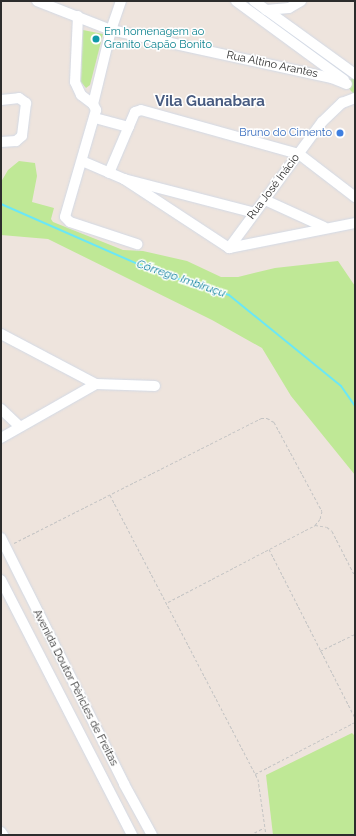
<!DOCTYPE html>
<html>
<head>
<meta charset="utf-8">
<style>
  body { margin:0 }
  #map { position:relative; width:356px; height:836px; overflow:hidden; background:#eee4dd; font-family:Raleway,sans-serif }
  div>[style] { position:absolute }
  .green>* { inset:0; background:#bfe896 }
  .stream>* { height:2px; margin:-1px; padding:0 1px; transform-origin:1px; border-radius:1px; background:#6ae7f7 }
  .path>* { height:1px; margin-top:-0.5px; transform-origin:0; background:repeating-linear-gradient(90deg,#c4c4c4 0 3px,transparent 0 5px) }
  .roads { filter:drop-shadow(0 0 1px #d2d9e5) drop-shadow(0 0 1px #d2d9e5) }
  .minor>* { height:10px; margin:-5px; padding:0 5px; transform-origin:5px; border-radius:5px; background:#fff }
  .dots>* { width:11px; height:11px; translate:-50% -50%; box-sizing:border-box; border:2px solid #fff; border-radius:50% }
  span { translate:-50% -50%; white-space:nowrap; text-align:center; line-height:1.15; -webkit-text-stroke:3px #fff; paint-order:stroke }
  .culture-label { font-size:11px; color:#0d838f }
  .left { translate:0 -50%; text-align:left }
  .street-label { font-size:11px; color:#2c2c2c }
  .shop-label { font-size:11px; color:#366cbe }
  .right { translate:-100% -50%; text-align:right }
  .water-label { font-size:12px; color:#057d98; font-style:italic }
  .district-label { font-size:15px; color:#485b80; font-weight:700 }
  .frame { position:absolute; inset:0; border:2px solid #2c2c2c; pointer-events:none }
</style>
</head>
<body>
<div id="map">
  <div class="green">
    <div style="clip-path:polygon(83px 30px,103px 34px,90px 85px,86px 88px,81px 82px)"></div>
    <div style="clip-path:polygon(355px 76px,355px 96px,348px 87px,350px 80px)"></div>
    <div style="clip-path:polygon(19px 161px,35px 163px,37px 176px,32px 202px,54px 208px,51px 219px,53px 222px,123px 250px,143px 251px,187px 261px,221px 277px,238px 277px,275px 268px,338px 261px,355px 286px,355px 475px,291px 396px,262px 348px,212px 320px,48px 239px,1px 235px,1px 182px,8px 170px)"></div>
    <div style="clip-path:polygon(352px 733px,355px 736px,355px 835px,273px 835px,266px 775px)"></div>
  </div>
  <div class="stream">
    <div style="left:1px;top:204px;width:164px;rotate:23.7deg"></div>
    <div style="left:151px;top:270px;width:82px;rotate:17.8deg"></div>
    <div style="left:229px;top:295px;width:144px;rotate:39.1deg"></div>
    <div style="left:341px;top:386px;width:24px;rotate:55deg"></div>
  </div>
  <div class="path">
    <div style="left:110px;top:495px;width:320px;rotate:62.5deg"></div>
    <div style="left:258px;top:779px;width:57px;rotate:81.9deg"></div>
    <div style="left:14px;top:543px;width:277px;rotate:-26.8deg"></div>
    <div style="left:261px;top:418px;width:6px"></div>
    <div style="left:267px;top:418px;width:8px;rotate:30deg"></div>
    <div style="left:274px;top:422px;width:101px;rotate:61.7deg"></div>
    <div style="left:322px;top:511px;width:8px;rotate:104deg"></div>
    <div style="left:320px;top:519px;width:8px;rotate:130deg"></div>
    <div style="left:315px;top:525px;width:12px;rotate:9deg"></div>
    <div style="left:327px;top:527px;width:6px;rotate:39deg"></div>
    <div style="left:332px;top:531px;width:51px;rotate:62.9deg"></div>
    <div style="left:269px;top:549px;width:190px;rotate:63deg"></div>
    <div style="left:168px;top:602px;width:166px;rotate:-27.6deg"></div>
    <div style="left:320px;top:651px;width:39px;rotate:-26deg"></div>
    <div style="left:255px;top:774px;width:113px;rotate:-27.5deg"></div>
    <div style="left:250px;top:835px;width:15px;rotate:-28deg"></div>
  </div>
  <div class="roads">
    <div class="minor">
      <div style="left:37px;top:1px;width:79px;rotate:21.4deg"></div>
      <div style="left:111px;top:30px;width:226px;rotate:12.3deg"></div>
      <div style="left:332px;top:78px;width:16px;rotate:22deg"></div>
      <div style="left:236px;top:1px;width:134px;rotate:36.2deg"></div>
      <div style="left:254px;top:1px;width:125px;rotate:35.9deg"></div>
      <div style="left:266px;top:10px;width:23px;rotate:-5deg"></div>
      <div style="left:289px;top:8px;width:14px;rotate:-30deg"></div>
      <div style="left:78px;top:16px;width:66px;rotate:92.6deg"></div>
      <div style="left:75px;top:82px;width:14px;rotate:65deg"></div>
      <div style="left:81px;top:95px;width:15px;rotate:37deg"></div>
      <div style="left:93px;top:104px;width:7px;rotate:63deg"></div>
      <div style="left:96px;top:110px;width:111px;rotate:106.2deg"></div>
      <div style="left:65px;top:217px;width:7px;rotate:45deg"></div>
      <div style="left:70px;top:222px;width:71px;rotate:18.2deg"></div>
      <div style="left:1px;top:100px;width:18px;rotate:-6deg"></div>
      <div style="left:19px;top:98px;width:9px;rotate:36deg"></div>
      <div style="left:26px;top:103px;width:33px;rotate:97deg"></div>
      <div style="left:22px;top:136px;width:8px;rotate:140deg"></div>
      <div style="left:16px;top:141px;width:15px;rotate:176deg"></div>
      <div style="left:93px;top:104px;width:76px;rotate:-76.3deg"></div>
      <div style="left:111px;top:30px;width:31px;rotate:-71deg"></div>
      <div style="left:95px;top:118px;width:35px;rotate:15deg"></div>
      <div style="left:82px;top:161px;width:46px;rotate:23.2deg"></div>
      <div style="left:124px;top:179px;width:135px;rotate:14.5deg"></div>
      <div style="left:109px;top:173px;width:66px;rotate:-66.9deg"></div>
      <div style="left:135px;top:112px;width:6px;rotate:-18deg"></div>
      <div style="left:141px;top:110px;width:164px;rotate:15.6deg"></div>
      <div style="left:299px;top:154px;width:71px;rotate:37.5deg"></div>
      <div style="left:124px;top:179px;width:126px;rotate:33.3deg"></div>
      <div style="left:229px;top:248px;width:128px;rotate:-11.2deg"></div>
      <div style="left:265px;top:200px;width:65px;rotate:24.6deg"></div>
      <div style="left:229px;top:248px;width:157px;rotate:-53.6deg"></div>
      <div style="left:322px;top:122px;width:28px;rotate:-44deg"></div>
      <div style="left:342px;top:103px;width:14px;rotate:-21deg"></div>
      <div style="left:1px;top:334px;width:107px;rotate:27.8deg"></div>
      <div style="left:96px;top:384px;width:59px;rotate:1.9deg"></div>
      <div style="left:1px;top:409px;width:25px;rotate:43deg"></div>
      <div style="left:1px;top:438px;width:109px;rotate:-29.6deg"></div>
      <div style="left:1px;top:538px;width:275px;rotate:63.4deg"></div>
      <div style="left:124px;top:784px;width:58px;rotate:61.2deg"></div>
      <div style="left:1px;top:580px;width:287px;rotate:62.8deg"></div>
      <div style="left:1px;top:832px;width:4px;rotate:56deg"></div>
    </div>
  </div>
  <div class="dots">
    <div style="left:96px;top:39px;background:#0f9aa8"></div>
    <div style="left:340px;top:133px;background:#3f7fe0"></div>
  </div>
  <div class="culture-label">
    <span class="left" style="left:104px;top:39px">Em homenagem ao<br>Granito Capão Bonito</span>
  </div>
  <div class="street-label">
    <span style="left:272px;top:65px;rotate:12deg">Rua Altino Arantes</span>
    <span style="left:274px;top:187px;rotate:-53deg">Rua José Inácio</span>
    <span style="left:75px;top:688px;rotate:63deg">Avenida Doutor Péricles de Freitas</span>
  </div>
  <div class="shop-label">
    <span class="right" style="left:332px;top:133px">Bruno do Cimento</span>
  </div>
  <div class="water-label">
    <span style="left:181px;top:279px;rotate:19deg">Córrego Imbiruçu</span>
  </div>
  <div class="district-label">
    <span style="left:210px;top:102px">Vila Guanabara</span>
  </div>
  <div class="frame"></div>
</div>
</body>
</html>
